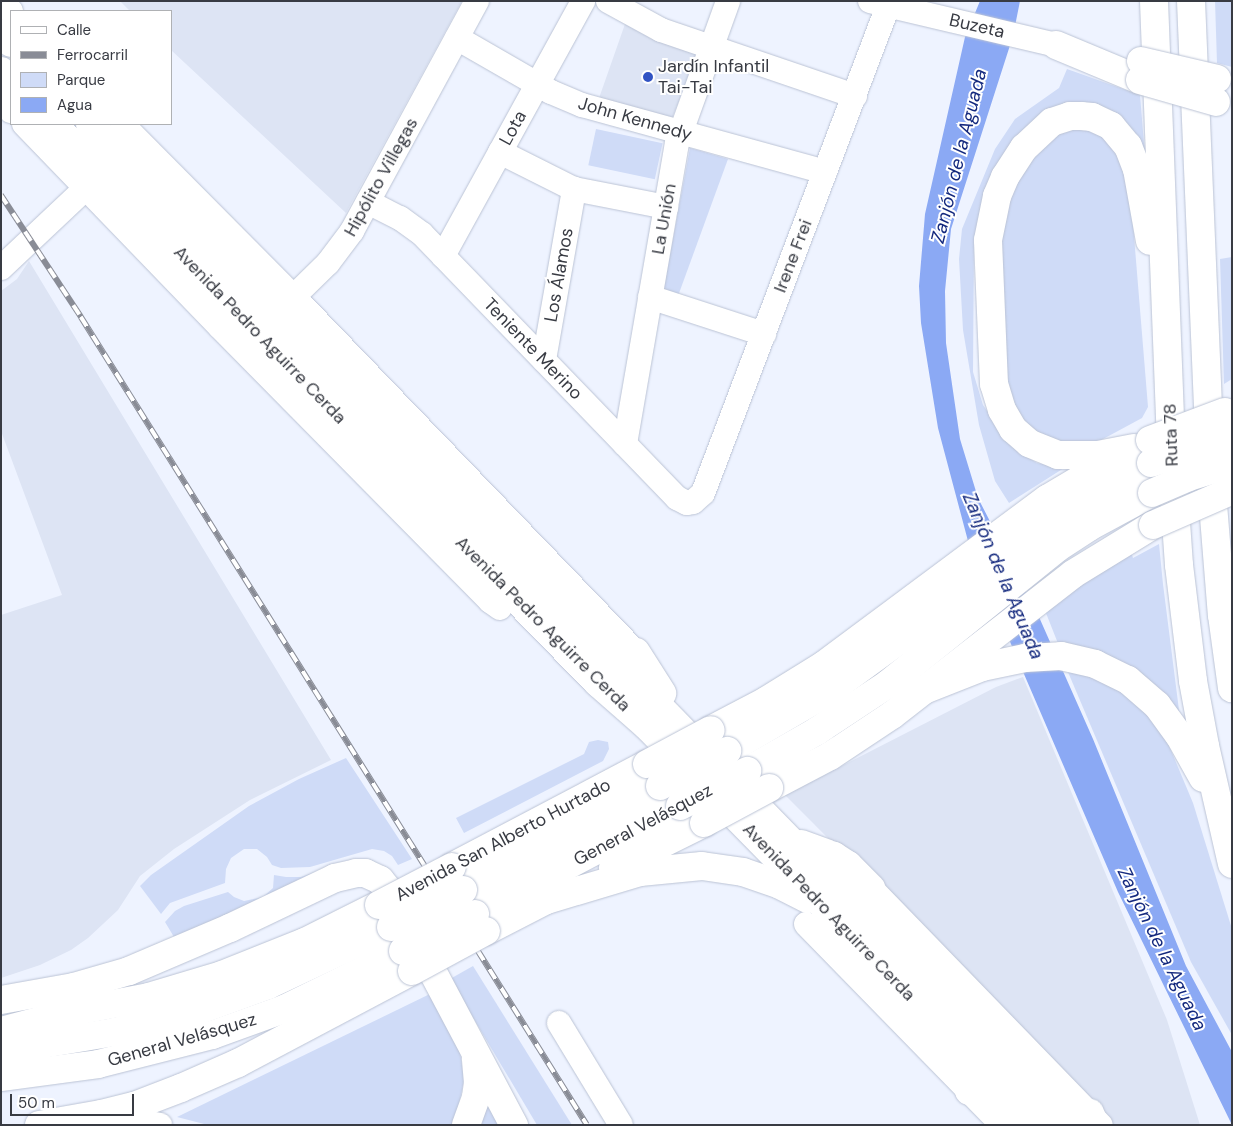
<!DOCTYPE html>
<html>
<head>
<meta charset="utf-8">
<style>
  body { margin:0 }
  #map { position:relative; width:1233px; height:1126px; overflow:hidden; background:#eef3ff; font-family:"DM Sans",sans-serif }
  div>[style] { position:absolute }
  .built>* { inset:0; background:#dde4f4 }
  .green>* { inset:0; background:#cfdbf7; transform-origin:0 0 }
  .water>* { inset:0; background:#8ba9f4 }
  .roads { filter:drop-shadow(0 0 1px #bbc3d5) drop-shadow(0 0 1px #bbc3d5) }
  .minor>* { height:24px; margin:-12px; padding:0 12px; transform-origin:12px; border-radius:12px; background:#fff }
  .major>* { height:28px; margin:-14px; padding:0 14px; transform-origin:14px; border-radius:14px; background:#fff }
  .highway>* { height:28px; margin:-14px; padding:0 14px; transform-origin:14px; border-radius:14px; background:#fff }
  .rail>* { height:5.5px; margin-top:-2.75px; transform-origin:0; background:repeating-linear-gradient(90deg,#fff 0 11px,#898c96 0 22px); box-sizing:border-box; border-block:1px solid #898c96 }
  .bridges { filter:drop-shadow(0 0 1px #bbc3d5) drop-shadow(0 0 1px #bbc3d5) }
  .major-bridge>* { height:28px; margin:-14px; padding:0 14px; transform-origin:14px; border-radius:14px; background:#fff }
  .highway-bridge>* { height:28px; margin:-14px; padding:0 14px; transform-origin:14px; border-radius:14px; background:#fff }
  .dots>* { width:14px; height:14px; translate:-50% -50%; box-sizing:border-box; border:2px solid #fff; border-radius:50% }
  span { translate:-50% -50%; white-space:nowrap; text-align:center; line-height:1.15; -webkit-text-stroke:4px #fff; paint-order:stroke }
  .street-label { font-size:18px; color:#383b43 }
  .poi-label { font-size:18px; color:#383b43 }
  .left { translate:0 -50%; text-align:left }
  .water-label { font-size:19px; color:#14297e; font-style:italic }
  .frame { position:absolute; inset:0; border:2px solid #383b43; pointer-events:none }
  .legend { position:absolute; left:10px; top:10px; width:162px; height:115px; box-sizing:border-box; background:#fff; border:1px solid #afb1b4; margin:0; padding:6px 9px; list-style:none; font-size:15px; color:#383b43 }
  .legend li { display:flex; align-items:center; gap:10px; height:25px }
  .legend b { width:25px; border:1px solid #afb1b4 }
  .scale { position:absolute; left:10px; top:1094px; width:124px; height:22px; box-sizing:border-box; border:2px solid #383b43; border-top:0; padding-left:6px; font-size:15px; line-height:18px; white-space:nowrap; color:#383b43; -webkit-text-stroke:4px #fff; paint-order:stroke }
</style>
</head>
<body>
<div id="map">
  <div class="built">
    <div style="clip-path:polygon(120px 1px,462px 1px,346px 213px,171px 50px,171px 11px,130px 11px)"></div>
    <div style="clip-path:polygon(625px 24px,652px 39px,699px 53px,672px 118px,598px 101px)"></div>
    <div style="clip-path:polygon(29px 261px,331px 760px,250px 800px,174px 849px,140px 876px,118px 910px,88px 938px,71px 950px,40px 965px,1px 978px,1px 615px,62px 595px,1px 431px,1px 291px,17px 279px)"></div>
    <div style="clip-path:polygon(1023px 677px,1167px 1020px,1200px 1125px,1114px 1125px,785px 795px,996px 687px)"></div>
  </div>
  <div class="green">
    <div style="clip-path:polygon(1215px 1px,1232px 1px,1232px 67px,1217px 63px)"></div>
    <div style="clip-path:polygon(1067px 69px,1140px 95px,1146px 168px,1083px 106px,989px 194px,974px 240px,973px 372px,983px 405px,1012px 447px,1037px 463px,1064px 468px,1009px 503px,995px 481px,979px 425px,963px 330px,959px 259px,962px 229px,995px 149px,1015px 119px,1059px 88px)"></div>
    <div style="clip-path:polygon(1091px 127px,1115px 143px,1129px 175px,1148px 407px,1142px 418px,1092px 445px,1069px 446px,1034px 430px,1010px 410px,997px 248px,1005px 199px,1032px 151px,1065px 129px)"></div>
    <div style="left:596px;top:129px;width:68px;height:37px;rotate:12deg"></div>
    <div style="clip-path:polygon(690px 148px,728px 159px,678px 296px,663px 292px)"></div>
    <div style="clip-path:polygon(1232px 257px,1232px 379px,1224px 384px,1220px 259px)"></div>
    <div style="clip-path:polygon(1159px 544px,1163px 584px,1180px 718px,1059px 646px,1044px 608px,1130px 549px,1133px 558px)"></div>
    <div style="clip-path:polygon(1065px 665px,1139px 698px,1165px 736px,1193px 803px,1232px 929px,1232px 1035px,1191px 962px)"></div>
    <div style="clip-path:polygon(598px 740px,608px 742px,609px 749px,603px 761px,464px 833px,456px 818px,584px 754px,589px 742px)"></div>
    <div style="clip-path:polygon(346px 758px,412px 859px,398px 865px,392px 856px,384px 851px,372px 849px,310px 867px,281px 868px,272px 865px,267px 857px,257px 849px,244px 849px,231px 858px,226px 869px,225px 883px,170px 903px,161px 914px,140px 886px,151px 875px,249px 806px,299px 779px)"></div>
    <div style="clip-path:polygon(331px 867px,177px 942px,165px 922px,175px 911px,184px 906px,228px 892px,234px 897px,244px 901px,263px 897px,273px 888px,274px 875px,286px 877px,301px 877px)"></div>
    <div style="clip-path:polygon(473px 966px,572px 1125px,537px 1125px,450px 979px)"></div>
    <div style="clip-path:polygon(434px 992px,459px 1044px,464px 1080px,455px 1125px,208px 1125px,177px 1117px)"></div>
    <div style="clip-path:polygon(485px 1096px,503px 1125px,482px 1125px)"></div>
  </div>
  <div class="water">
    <div style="clip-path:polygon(980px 1px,1020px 1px,1013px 36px,951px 229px,945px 291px,946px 343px,960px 439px,978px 498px,1039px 617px,1093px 739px,1186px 966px,1232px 1052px,1232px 1125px,1118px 892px,986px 586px,968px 541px,938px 428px,921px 323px,919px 286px,925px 214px,965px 37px)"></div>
  </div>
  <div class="roads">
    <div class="minor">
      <div style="left:1px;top:1px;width:14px;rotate:45deg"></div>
      <div style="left:608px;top:1px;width:60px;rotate:28.7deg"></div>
      <div style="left:661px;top:30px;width:205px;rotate:18.8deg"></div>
      <div style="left:870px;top:1px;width:191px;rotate:13.3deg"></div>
      <div style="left:457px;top:38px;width:108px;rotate:29.9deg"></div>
      <div style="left:551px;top:92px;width:34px;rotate:23deg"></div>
      <div style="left:582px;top:105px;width:252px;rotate:15.4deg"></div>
      <div style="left:1px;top:100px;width:15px;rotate:48deg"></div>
      <div style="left:24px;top:124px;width:282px;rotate:46deg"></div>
      <div style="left:220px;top:327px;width:385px;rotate:45.4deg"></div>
      <div style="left:490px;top:601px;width:12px;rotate:35deg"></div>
      <div style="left:122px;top:124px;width:244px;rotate:45.2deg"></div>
      <div style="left:294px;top:297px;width:493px;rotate:46.1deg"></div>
      <div style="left:500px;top:152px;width:83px;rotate:26.6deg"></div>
      <div style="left:574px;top:189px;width:94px;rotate:11.1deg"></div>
      <div style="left:368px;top:202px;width:36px;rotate:27deg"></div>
      <div style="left:400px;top:218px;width:27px;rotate:36deg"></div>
      <div style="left:422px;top:234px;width:367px;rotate:46deg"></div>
      <div style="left:677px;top:498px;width:11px;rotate:27deg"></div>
      <div style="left:687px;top:503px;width:6px;rotate:-9deg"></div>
      <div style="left:693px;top:502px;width:13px;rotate:-42deg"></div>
      <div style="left:703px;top:493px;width:521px;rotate:-69.2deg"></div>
      <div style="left:443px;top:256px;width:291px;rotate:-61.2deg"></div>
      <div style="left:1px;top:268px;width:117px;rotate:-43.3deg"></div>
      <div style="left:650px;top:297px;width:120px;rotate:18deg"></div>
      <div style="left:282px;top:308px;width:64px;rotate:-44.4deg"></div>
      <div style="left:328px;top:263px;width:40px;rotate:-53deg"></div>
      <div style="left:352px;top:231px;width:262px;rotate:-61.5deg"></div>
      <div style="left:544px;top:360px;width:174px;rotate:-80deg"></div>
      <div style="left:625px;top:444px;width:305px;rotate:-80.2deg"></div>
      <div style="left:677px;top:143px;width:151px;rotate:-70.2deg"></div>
      <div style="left:871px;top:888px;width:330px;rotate:45.9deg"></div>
      <div style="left:806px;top:924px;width:281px;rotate:45.7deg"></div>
      <div style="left:559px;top:1023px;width:119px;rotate:58.7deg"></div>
      <div style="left:104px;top:1115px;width:57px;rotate:10.1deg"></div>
    </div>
    <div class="major">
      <div style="left:1px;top:33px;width:14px;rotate:45deg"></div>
      <div style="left:1056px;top:45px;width:91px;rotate:22.6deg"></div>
      <div style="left:1px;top:71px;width:15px;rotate:48deg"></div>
      <div style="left:53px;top:124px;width:781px;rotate:45.73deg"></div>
      <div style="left:598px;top:683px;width:64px;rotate:41.2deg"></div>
      <div style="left:646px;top:725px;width:254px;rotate:45.5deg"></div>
      <div style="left:824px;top:906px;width:303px;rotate:46.2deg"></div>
      <div style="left:90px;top:124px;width:1399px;rotate:45.67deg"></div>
      <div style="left:636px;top:652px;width:49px;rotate:57.6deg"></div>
      <div style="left:711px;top:730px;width:62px;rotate:-27.8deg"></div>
      <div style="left:766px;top:701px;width:68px;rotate:-31.8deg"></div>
      <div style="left:824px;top:665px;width:278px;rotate:-36.7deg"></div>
      <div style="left:1047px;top:499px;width:94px;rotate:-30.7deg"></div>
      <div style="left:769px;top:788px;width:69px;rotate:-27.7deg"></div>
      <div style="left:830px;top:756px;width:74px;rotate:-33.5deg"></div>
      <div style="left:892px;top:715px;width:229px;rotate:-37.9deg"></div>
      <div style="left:1073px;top:574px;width:94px;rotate:-31.5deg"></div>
      <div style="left:801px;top:844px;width:35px;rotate:20deg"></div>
      <div style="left:834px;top:856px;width:17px;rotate:33deg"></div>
      <div style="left:848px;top:865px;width:33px;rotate:45deg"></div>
      <div style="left:452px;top:867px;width:221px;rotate:-27.8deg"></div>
      <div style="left:613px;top:868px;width:102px;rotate:-26.3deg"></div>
      <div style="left:543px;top:901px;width:101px;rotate:-16.6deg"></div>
      <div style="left:640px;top:872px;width:62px;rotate:-5.5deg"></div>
      <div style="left:702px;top:866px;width:41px;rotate:8.3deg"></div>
      <div style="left:743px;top:872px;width:39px;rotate:19deg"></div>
      <div style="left:780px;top:885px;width:31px;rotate:27deg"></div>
      <div style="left:486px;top:931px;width:83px;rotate:-27.2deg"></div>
      <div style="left:1px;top:1000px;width:74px;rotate:-10.1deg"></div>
      <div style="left:74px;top:987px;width:57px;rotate:-16.2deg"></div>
      <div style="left:129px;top:971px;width:110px;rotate:-23.1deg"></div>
      <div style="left:230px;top:928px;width:116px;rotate:-25.5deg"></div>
      <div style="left:335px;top:878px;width:22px;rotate:-13deg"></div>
      <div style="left:356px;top:873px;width:9px"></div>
      <div style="left:365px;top:873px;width:17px;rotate:25deg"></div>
      <div style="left:380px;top:880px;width:17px;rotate:50deg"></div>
      <div style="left:391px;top:893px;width:263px;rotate:62.1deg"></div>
      <div style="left:50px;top:1016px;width:101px;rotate:-10.9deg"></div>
      <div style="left:149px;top:997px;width:76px;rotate:-16.8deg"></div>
      <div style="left:222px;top:975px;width:89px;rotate:-21.7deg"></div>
      <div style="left:305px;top:942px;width:83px;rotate:-26.6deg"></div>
      <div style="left:969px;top:1091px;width:23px;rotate:-47deg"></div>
      <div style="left:1090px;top:1113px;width:13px;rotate:67deg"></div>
      <div style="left:39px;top:1125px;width:63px;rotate:-10.1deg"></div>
      <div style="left:101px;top:1114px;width:34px;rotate:-14deg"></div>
      <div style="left:134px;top:1106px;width:50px;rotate:-21deg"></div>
      <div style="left:181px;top:1088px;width:62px;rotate:-23.7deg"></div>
      <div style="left:238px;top:1063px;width:197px;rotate:-27.9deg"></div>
      <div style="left:466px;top:1125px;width:30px;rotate:-70deg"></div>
      <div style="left:476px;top:1097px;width:14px;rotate:-82deg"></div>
      <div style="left:478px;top:1083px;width:25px;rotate:-95deg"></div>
    </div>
    <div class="highway">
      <div style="left:1154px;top:1px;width:464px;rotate:87.8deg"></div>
      <div style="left:1172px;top:465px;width:100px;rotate:86deg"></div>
      <div style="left:1179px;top:565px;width:117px;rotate:83.1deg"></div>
      <div style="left:1193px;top:681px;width:66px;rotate:79.5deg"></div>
      <div style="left:1205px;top:746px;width:121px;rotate:77.1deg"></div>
      <div style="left:1191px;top:1px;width:491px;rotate:87.6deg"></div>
      <div style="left:1212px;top:492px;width:123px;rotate:85.4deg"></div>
      <div style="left:1222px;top:615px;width:74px;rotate:82.2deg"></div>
      <div style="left:1134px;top:448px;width:38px;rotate:169deg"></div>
      <div style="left:1097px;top:455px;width:39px;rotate:180deg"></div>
      <div style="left:1058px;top:455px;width:31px;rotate:-158deg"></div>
      <div style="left:1029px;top:443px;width:21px;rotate:-139deg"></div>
      <div style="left:1013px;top:429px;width:22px;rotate:-120deg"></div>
      <div style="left:1002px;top:410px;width:27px;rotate:-107deg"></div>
      <div style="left:994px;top:384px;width:144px;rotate:-92.4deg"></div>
      <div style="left:988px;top:240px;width:45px;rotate:-78.4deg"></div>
      <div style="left:997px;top:196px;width:21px;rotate:-67deg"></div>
      <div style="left:1005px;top:177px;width:35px;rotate:-57deg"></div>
      <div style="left:1024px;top:148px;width:38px;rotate:-43deg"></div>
      <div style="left:1052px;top:122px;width:19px;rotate:-18deg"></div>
      <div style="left:1070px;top:116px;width:11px"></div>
      <div style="left:1081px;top:116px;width:11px;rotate:5deg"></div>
      <div style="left:1092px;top:117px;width:21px;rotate:25deg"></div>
      <div style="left:1111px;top:126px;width:26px;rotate:50deg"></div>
      <div style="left:1128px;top:146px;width:25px;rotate:69deg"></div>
      <div style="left:1137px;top:169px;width:73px;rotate:79.8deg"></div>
      <div style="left:924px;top:690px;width:62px;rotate:-21.6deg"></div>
      <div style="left:982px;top:667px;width:44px;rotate:-11.8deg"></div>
      <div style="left:1025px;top:658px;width:36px;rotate:-3deg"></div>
      <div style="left:1061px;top:656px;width:35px;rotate:13deg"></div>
      <div style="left:1095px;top:664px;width:37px;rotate:26deg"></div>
      <div style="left:1128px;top:680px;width:38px;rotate:41deg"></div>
      <div style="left:1157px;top:705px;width:37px;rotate:54deg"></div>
      <div style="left:1179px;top:735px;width:49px;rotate:60.8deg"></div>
      <div style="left:727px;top:751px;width:117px;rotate:-30.3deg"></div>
      <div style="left:828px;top:692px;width:132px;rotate:-36.1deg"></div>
      <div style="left:935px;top:614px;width:114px;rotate:-39.3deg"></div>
      <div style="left:1023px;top:542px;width:72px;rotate:-34.8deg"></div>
      <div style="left:1082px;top:501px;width:79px;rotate:-28.8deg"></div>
      <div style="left:747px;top:771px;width:81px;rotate:-29.7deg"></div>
      <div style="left:817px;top:731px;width:85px;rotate:-33.5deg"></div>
      <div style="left:888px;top:684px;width:217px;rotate:-38.8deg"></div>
      <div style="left:1057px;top:548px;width:38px;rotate:-33deg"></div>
      <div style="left:1089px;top:527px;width:72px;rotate:-28.4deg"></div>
      <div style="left:463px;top:890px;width:223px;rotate:-27.8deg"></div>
      <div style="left:475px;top:914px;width:232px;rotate:-27.8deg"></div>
      <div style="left:1px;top:1031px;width:74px;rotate:-14.8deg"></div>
      <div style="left:1px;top:1051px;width:115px;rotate:-9.5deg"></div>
      <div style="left:114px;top:1032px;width:82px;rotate:-14deg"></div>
      <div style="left:194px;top:1012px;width:79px;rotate:-20deg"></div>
      <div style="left:268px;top:985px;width:136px;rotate:-25.2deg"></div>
      <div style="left:1px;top:1077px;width:98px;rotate:-7.6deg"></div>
      <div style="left:98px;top:1064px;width:118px;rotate:-14.3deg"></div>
      <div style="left:212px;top:1035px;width:77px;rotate:-19.9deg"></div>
      <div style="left:284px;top:1009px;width:132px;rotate:-26deg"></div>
    </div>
  </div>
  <div class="rail">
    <div style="left:1px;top:195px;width:146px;rotate:56.7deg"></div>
    <div style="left:81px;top:317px;width:953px;rotate:57.94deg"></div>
  </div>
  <div class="bridges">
    <div class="major-bridge">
      <div style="left:1141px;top:61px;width:78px;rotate:13.3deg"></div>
      <div style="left:1140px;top:80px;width:79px;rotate:16.1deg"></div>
      <div style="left:1150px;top:440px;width:80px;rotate:-20.5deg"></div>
      <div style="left:1153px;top:525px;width:85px;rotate:-23.6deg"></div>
      <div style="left:647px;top:764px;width:72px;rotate:-28deg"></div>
      <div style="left:704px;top:823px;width:74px;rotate:-28.3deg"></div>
      <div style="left:379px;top:905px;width:82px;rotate:-27.5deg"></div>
      <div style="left:412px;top:971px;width:84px;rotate:-28.4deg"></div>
    </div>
    <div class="highway-bridge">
      <div style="left:1151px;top:463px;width:84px;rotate:-18.6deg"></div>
      <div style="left:1152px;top:493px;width:40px;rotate:-23.4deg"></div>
      <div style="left:1189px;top:477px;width:44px;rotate:-17.2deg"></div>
      <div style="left:660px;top:786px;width:76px;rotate:-27.6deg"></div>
      <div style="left:680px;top:806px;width:76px;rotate:-27.6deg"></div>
      <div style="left:391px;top:927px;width:81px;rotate:-27.2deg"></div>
      <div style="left:403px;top:951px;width:81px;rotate:-27.2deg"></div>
    </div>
  </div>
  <div class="dots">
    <div style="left:648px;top:77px;background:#3153c3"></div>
  </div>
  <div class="street-label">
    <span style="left:977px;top:26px;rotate:13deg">Buzeta</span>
    <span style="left:635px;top:119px;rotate:16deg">John Kennedy</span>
    <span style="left:513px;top:128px;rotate:-61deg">Lota</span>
    <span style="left:381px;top:177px;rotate:-61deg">Hipólito Villegas</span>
    <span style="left:664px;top:219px;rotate:-80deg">La Unión</span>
    <span style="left:793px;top:256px;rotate:-69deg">Irene Frei</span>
    <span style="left:559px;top:275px;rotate:-80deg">Los Álamos</span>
    <span style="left:260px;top:335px;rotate:46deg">Avenida Pedro Aguirre Cerda</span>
    <span style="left:533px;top:349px;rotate:46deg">Teniente Merino</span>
    <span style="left:1171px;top:435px;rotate:-92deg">Ruta 78</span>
    <span style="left:543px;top:624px;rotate:45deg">Avenida Pedro Aguirre Cerda</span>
    <span style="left:643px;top:825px;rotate:-28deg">General Velásquez</span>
    <span style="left:503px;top:840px;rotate:-28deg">Avenida San Alberto Hurtado</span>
    <span style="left:829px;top:912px;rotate:46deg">Avenida Pedro Aguirre Cerda</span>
    <span style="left:182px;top:1040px;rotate:-16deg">General Velásquez</span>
  </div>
  <div class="poi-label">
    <span class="left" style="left:658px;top:77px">Jardín Infantil<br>Tai-Tai</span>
  </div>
  <div class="water-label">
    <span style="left:959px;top:156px;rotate:-76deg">Zanjón de la Aguada</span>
    <span style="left:1003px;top:576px;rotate:67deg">Zanjón de la Aguada</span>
    <span style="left:1162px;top:949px;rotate:64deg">Zanjón de la Aguada</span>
  </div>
  <div class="frame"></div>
  <ul class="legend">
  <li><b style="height:6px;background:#fff"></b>Calle</li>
  <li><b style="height:6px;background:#898c96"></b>Ferrocarril</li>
  <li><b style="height:14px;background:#cfdbf7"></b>Parque</li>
  <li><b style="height:14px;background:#8ba9f4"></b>Agua</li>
  </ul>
  <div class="scale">50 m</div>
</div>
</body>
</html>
